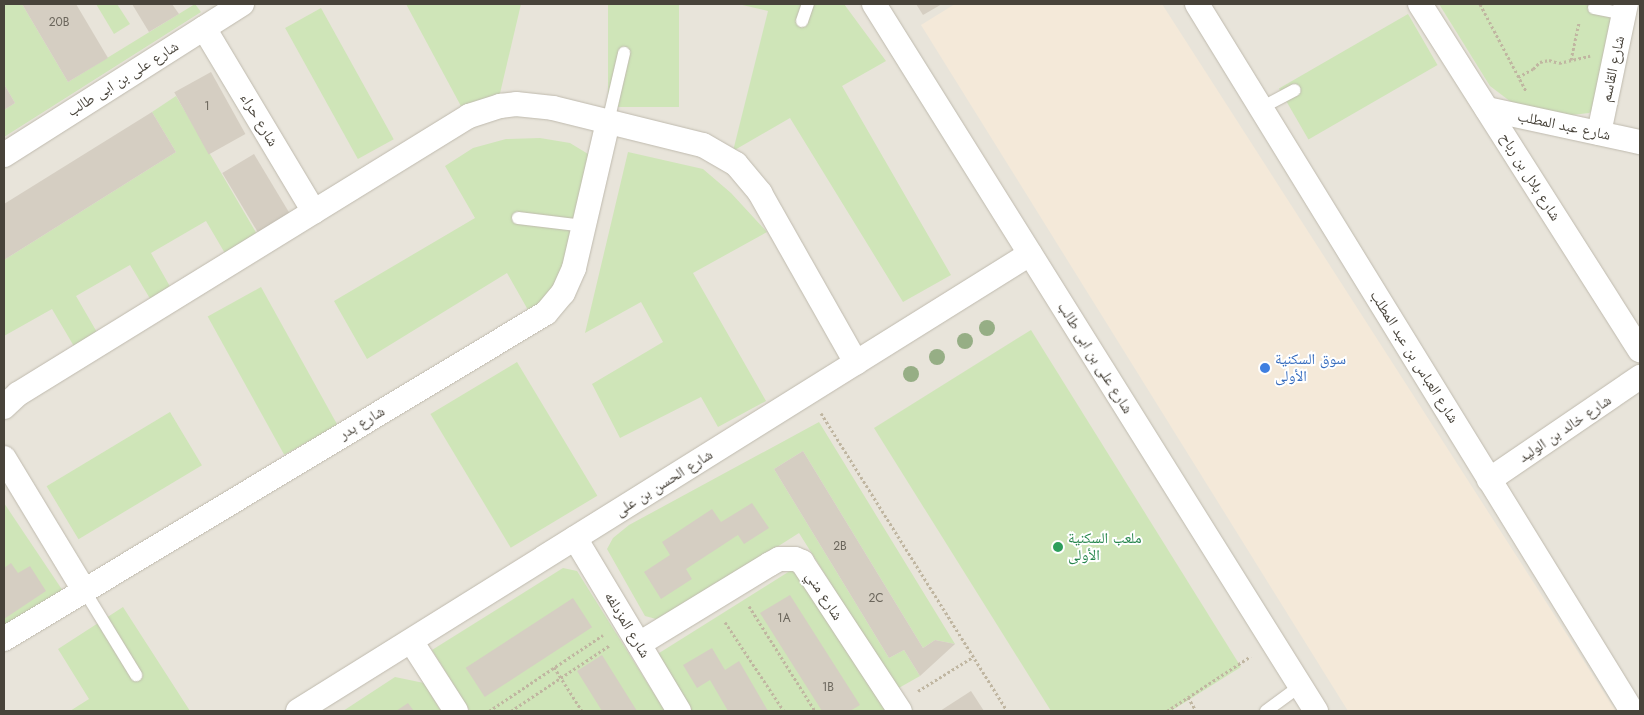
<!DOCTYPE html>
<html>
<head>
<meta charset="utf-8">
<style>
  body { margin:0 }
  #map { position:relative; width:1644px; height:715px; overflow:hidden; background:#f4f2eb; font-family:Jost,"Noto Naskh Arabic",sans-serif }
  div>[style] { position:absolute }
  .residential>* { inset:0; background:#e8e4da; transform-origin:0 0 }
  .commercial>* { inset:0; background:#f4e9d9 }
  .green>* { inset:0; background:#cfe5b8; transform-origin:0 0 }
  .building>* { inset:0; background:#d5cec2; transform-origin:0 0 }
  .path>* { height:3px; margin-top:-1.5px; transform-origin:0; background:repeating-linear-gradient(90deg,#c0b6a1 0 2.5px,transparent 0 5px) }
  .roads { filter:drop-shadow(0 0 1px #bfbaae) drop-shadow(0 0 1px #bfbaae) }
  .service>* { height:12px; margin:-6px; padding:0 6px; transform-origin:6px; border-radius:6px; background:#fff }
  .minor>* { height:24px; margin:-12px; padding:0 12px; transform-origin:12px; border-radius:12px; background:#fff }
  .trees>* { width:16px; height:16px; margin:-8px; border-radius:50%; background:#96ae85 }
  .dots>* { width:14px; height:14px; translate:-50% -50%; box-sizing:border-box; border:2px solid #fff; border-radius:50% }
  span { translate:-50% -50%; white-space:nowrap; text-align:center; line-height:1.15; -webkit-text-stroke:4px #fff; paint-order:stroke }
  .number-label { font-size:12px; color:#6b665c }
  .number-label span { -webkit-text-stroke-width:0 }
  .street-label { font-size:15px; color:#48433a }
  .shop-label { font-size:15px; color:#366cbe }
  .left { translate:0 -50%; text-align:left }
  .leisure-label { font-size:15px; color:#27864d }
  .frame { position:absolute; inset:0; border:5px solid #48433a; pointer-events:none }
</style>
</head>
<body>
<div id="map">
  <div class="residential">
    <div style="left:4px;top:4px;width:1636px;height:707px"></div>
  </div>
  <div class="commercial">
    <div style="clip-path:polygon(955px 4px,1162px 4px,1616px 711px,1348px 711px,921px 25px)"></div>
  </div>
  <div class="green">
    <div style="clip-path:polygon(7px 4px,22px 4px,68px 82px,195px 4px,201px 12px,4px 137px,4px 110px,15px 103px,4px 84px,4px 5px)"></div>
    <div style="clip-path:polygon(96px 4px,117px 4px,130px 24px,114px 34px)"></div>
    <div style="clip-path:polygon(406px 4px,521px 4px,498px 102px,462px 108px)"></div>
    <div style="left:608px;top:4px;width:71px;height:103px"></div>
    <div style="clip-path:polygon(738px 4px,844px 4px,886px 61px,842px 86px,951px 275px,903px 302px,790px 118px,733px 151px,768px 11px)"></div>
    <div style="clip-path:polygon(1439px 4px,1627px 4px,1602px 103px,1589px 113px,1563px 116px,1519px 108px,1490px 86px)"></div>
    <div style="left:321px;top:8px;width:150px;height:41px;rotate:61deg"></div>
    <div style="left:1408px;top:14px;width:59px;height:149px;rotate:60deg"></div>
    <div style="clip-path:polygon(176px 96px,258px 236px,226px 255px,206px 221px,151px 253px,172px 290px,152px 302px,130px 265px,76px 296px,98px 334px,75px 348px,52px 309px,4px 336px,4px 260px,176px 152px,152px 112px)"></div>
    <div style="clip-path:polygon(540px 138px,570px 143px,593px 157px,559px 296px,532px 317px,507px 273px,367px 359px,334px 301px,475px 218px,445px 166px,473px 148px,506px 139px)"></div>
    <div style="clip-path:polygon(628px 152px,703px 169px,731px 193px,767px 232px,693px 273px,766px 401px,718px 427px,701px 397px,620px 438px,592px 384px,663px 342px,641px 302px,585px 333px)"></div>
    <div style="left:261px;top:287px;width:158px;height:61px;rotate:61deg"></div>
    <div style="clip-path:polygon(1031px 330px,1241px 667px,1171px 711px,1051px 711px,874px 428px)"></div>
    <div style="left:517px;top:362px;width:156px;height:101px;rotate:59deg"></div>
    <div style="left:170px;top:412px;width:62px;height:144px;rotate:59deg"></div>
    <div style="clip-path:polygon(819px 422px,955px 644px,935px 640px,923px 648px,803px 451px,774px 469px,889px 658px,904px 650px,920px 676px,897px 689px,799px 533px,671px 614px,656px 619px,645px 616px,607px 549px,613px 538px,629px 525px)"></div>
    <div style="clip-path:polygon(4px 503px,63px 591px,4px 627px)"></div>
    <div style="clip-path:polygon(801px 564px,892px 711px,691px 711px,656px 655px)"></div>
    <div style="clip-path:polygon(563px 568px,577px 571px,665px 711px,470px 711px,432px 650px)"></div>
    <div style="clip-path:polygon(123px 607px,190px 711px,70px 711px,89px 699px,58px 649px)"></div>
    <div style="clip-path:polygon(395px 677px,424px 683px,441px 711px,343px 711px)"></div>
  </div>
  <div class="building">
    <div style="clip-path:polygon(22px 4px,76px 4px,108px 58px,68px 82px)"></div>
    <div style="clip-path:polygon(132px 4px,172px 4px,179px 14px,149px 32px)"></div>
    <div style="clip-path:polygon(916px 4px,942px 4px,923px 15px)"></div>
    <div style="left:211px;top:72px;width:71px;height:42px;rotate:61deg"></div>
    <div style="clip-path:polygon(4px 84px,15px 103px,4px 110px)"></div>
    <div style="clip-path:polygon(152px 112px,176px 152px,4px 260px,4px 204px)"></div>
    <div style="left:254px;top:154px;width:74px;height:37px;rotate:59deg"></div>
    <div style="clip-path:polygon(803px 451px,923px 648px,935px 640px,955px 644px,920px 676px,904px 650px,889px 658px,774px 469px)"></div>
    <div style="clip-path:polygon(752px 503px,769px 528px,744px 544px,738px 535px,686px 569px,692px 579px,661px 599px,644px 572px,670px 555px,662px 542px,712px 509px,721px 522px)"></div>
    <div style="clip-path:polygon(11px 563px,18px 573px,30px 566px,46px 591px,4px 619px,4px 568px)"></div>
    <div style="clip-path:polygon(790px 595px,860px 705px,850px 711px,822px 711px,760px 613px)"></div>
    <div style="left:573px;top:598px;width:35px;height:128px;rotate:57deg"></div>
    <div style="clip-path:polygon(712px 648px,725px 670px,739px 661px,768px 711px,728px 711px,710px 680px,697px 688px,683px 665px)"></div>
    <div style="clip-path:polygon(602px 655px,637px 711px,602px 711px,577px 671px)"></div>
    <div style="clip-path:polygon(971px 691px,984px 711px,940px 711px)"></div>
    <div style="clip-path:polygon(408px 703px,414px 711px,396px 711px)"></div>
  </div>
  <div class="path">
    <div style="left:1480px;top:4px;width:98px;rotate:62.1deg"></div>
    <div style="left:1571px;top:60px;width:39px;rotate:-78deg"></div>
    <div style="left:1518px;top:77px;width:17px;rotate:-28deg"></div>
    <div style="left:1533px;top:69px;width:10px;rotate:-45deg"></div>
    <div style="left:1540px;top:62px;width:9px;rotate:-13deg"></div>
    <div style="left:1549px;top:60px;width:10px;rotate:17deg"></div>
    <div style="left:1559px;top:63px;width:32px;rotate:-13deg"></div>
    <div style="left:821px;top:413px;width:351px;rotate:58deg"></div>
    <div style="left:749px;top:606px;width:124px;rotate:57.8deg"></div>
    <div style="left:725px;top:622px;width:107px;rotate:56.5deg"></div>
    <div style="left:554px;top:667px;width:52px;rotate:57.5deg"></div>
    <div style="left:918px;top:691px;width:65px;rotate:-31.7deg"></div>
    <div style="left:1188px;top:697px;width:16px;rotate:60deg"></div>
    <div style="left:489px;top:711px;width:137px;rotate:-33.7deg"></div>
    <div style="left:511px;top:711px;width:119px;rotate:-33.7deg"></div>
    <div style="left:1167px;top:711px;width:100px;rotate:-33.2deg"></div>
  </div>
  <div class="roads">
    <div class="service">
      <div style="left:1594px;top:8px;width:31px;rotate:11deg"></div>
      <div style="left:802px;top:21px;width:18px;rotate:-71deg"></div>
      <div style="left:1261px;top:108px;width:38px;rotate:-28deg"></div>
      <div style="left:608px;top:122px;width:71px;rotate:-76.9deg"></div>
      <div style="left:518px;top:218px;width:66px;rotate:6.9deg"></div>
      <div style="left:84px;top:590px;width:100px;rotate:58.5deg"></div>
      <div style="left:1266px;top:711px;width:42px;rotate:-36.3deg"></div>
    </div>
    <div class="minor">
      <div style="left:874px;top:4px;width:834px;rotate:57.99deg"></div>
      <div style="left:1197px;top:4px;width:830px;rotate:58.4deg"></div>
      <div style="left:1420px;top:4px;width:410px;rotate:57.6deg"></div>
      <div style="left:204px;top:28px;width:214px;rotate:59.1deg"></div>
      <div style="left:1487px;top:109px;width:157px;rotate:12.2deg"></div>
      <div style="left:1599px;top:133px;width:132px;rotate:-78.2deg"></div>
      <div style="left:4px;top:155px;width:282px;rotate:-32.4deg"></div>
      <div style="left:4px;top:407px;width:19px;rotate:-43deg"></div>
      <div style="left:18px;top:394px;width:530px;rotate:-31.65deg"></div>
      <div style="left:469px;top:116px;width:33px;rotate:-18deg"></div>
      <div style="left:500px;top:106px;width:16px;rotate:-7deg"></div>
      <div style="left:516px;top:104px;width:37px;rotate:6deg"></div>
      <div style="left:553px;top:108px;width:154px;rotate:13.9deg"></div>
      <div style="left:703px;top:145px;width:38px;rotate:30deg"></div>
      <div style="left:736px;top:164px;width:38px;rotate:50deg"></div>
      <div style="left:760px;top:193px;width:195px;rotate:60.5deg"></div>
      <div style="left:4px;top:458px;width:154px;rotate:58.8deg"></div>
      <div style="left:1489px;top:480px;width:183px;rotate:-34.3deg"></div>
      <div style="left:575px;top:538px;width:202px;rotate:59deg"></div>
      <div style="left:4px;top:639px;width:632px;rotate:-31.03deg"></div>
      <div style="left:546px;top:313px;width:26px;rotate:-50deg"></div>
      <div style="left:563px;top:293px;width:27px;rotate:-66deg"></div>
      <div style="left:574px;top:268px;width:150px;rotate:-76.9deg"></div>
      <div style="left:411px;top:641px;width:83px;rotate:57.3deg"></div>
      <div style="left:639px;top:644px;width:153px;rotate:-31.4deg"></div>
      <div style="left:770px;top:564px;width:10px;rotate:-29deg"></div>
      <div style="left:779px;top:559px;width:16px"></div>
      <div style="left:795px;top:559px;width:8px;rotate:23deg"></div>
      <div style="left:802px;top:562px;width:178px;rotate:56.7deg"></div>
      <div style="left:298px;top:711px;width:863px;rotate:-31.98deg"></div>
    </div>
  </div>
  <div class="trees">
    <div style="left:987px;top:328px"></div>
    <div style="left:965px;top:341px"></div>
    <div style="left:937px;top:357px"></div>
    <div style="left:911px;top:374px"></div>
  </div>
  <div class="dots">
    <div style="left:1265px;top:368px;background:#3f7fe0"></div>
    <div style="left:1058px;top:547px;background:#2e9e5b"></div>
  </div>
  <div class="number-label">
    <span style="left:59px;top:23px">20B</span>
    <span style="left:207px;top:107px">1</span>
    <span style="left:840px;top:547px">2B</span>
    <span style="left:876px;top:599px">2C</span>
    <span style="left:784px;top:619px">1A</span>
    <span style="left:828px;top:688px">1B</span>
  </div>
  <div class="street-label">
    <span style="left:1613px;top:69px;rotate:-78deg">شارع القاسم</span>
    <span style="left:123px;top:79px;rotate:-32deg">شارع على بن ابى طالب</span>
    <span style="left:259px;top:120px;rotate:59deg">شارع حراء</span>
    <span style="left:1564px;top:126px;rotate:12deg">شارع عبد المطلب</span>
    <span style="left:1530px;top:177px;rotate:58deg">شارع بلال بن رباح</span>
    <span style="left:1414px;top:357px;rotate:58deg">شارع العباس بن عبد المطلب</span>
    <span style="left:1095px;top:358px;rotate:58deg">شارع على بن ابى طالب</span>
    <span style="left:362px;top:423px;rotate:-31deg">شارع بدر</span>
    <span style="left:1565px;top:429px;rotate:-34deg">شارع خالد بن الوليد</span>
    <span style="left:664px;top:483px;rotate:-32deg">شارع الحسن بن على</span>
    <span style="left:824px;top:596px;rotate:57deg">شارع مني</span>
    <span style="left:627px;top:625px;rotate:59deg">شارع المزدلفه</span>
  </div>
  <div class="shop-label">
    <span class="left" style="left:1275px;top:368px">سوق السكنية<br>الأولى</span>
  </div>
  <div class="leisure-label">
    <span class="left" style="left:1068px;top:547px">ملعب السكنية<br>الأولى</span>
  </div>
  <div class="frame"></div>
</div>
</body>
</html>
